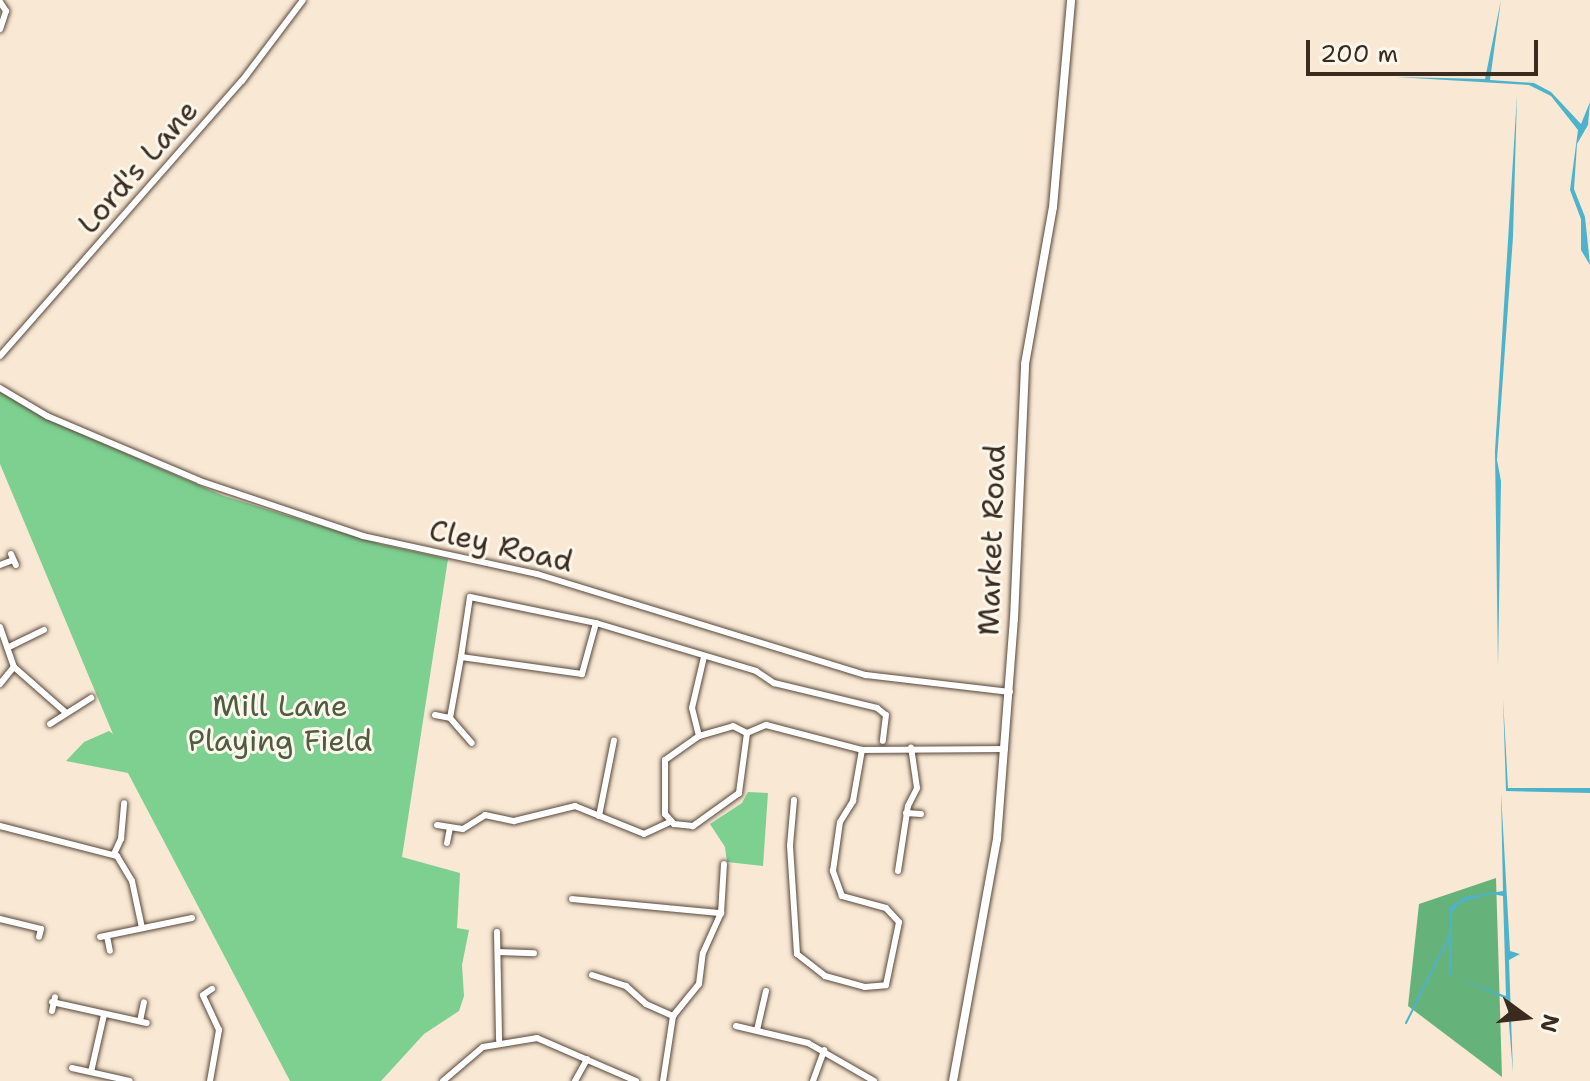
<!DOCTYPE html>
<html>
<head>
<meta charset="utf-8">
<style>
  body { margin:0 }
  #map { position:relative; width:1590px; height:1081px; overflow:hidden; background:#f8e8d4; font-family:"Shantell Sans",sans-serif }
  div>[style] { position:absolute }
  .green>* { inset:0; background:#7ed091 }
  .forest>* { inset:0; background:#66b27b }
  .water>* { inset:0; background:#4db2cc }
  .stream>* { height:2px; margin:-1px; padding:0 1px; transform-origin:1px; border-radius:1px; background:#4db2cc }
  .roads { filter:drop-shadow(0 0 2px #574639) drop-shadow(0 0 2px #574639) }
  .minor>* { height:6px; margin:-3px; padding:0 3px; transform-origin:3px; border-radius:3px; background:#fff }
  .tertiary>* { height:8px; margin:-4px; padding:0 4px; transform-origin:4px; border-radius:4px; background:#fff }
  span { translate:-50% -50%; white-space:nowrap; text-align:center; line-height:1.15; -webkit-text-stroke:6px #fbf7ec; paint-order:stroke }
  .street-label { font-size:30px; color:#3b2a1e }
  .park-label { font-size:30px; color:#4f5c40 }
  .north { position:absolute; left:1486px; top:977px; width:80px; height:80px; -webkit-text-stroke:6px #fbf7ec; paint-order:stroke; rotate:105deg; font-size:22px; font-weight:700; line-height:32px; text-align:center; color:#3b2a1e }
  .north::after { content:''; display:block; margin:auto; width:28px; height:36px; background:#3b2a1e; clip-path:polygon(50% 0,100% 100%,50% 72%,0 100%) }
  .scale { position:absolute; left:1306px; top:40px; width:232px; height:36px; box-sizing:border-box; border:4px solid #3b2a1e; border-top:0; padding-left:10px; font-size:24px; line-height:28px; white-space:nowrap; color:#3b2a1e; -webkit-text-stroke:6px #fbf7ec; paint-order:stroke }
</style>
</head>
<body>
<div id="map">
  <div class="green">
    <div style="clip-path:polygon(0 392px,49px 420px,224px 496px,380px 544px,448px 559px,402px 857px,460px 873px,457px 928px,469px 930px,462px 965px,464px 996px,459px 1011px,424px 1034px,381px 1081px,290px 1081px,128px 773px,66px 761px,84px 742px,109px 731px,113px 734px,0 464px)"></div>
    <div style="clip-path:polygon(748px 792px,768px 793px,763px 866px,727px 862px,725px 847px,710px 824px,742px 803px)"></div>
  </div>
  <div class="forest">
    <div style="clip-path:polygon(1496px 878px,1502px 1077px,1408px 1006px,1419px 904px)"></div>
  </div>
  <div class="water">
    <div style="clip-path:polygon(1501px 0,1490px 80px,1534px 83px,1551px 92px,1581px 124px,1590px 102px,1588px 125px,1577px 144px,1574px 189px,1585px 217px,1590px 265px,1581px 250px,1581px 219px,1570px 190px,1578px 130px,1551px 96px,1529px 85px,1396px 77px,1485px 79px)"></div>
    <div style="clip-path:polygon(1517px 95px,1513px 237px,1497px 460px,1501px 481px,1498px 667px,1495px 451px)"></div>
    <div style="clip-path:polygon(1503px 698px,1508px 788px,1590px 788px,1590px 793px,1506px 791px)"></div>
    <div style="clip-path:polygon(evenodd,1501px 793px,1510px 951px,1520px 954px,1509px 960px,1513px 1073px,1507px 999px,1449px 975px,1450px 907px,1465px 897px,1503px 891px,1501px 793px,1492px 894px,1503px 896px,1506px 996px,1451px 976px,1452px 912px,1461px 902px,1492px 894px)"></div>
  </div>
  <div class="stream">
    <div style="left:1406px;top:1023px;width:96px;rotate:-63.4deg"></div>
  </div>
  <div class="roads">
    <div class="minor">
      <div style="left:0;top:2px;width:11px;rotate:56deg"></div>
      <div style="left:6px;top:11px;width:19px;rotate:108deg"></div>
      <div style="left:0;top:356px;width:366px;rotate:-48.7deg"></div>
      <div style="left:242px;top:81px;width:101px;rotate:-53deg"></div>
      <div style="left:0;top:388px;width:55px;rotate:30.8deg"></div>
      <div style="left:47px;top:416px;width:166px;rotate:23deg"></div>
      <div style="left:200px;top:481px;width:172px;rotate:18.6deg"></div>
      <div style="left:363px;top:536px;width:178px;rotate:12.3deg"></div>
      <div style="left:537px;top:574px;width:344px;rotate:17.1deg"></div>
      <div style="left:866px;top:675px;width:145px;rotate:6.7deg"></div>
      <div style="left:11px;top:554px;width:12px;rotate:66deg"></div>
      <div style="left:0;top:565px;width:14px;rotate:-21deg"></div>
      <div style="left:596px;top:623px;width:53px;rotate:105.4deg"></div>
      <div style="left:582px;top:674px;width:122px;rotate:-172deg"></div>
      <div style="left:461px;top:657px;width:61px;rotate:-81.5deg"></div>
      <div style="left:470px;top:597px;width:129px;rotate:11.7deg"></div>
      <div style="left:596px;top:623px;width:167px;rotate:16.7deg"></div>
      <div style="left:756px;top:671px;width:22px;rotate:34deg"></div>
      <div style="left:774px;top:683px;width:106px;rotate:13.6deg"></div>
      <div style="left:877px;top:708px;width:11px;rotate:38deg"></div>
      <div style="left:886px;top:715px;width:26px;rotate:97deg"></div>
      <div style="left:0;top:627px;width:42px;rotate:70.7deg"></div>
      <div style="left:9px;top:647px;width:39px;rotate:-26deg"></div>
      <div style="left:461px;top:657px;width:62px;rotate:100.2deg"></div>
      <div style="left:450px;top:718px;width:33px;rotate:49deg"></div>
      <div style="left:14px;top:667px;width:67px;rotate:41.3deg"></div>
      <div style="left:0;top:684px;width:22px;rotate:-51deg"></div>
      <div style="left:435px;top:715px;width:15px;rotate:11deg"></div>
      <div style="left:50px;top:724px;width:49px;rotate:-32.4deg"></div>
      <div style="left:733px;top:726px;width:16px;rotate:27deg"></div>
      <div style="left:747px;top:733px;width:61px;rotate:97.6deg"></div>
      <div style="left:739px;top:793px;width:57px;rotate:144.3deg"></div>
      <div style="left:693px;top:826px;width:19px;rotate:-174deg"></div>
      <div style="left:674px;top:824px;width:13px;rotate:-132deg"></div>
      <div style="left:665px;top:814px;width:54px;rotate:-90deg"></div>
      <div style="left:665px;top:760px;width:42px;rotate:-35.2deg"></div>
      <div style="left:699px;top:736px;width:35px;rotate:-16deg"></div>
      <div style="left:747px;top:733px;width:21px;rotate:-23deg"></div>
      <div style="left:766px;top:725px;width:99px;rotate:14.6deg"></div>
      <div style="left:862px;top:750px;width:143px;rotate:-0.4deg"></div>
      <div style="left:699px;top:736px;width:29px;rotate:-104deg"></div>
      <div style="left:692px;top:708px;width:52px;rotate:-76.8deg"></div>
      <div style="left:794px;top:800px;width:46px;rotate:95deg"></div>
      <div style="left:790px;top:846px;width:108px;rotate:86.3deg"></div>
      <div style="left:797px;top:954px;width:36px;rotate:38deg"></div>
      <div style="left:825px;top:976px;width:41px;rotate:15.4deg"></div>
      <div style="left:865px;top:987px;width:21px;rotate:-5deg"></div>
      <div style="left:886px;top:985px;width:64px;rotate:-78.3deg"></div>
      <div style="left:899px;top:922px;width:19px;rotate:-133deg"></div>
      <div style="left:886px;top:908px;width:46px;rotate:-164.7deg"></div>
      <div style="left:842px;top:896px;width:27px;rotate:-110deg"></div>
      <div style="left:833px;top:871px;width:49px;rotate:-81.9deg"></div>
      <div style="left:840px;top:822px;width:25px;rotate:-58deg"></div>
      <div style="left:853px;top:801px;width:52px;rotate:-80deg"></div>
      <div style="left:906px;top:813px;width:15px;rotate:4deg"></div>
      <div style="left:599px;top:816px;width:77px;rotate:-78.8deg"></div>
      <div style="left:437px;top:825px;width:26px;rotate:9deg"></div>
      <div style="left:463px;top:829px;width:26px;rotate:-32deg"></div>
      <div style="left:485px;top:815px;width:30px;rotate:12deg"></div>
      <div style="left:514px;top:821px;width:63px;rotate:-13.8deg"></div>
      <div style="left:575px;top:806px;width:74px;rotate:22.1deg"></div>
      <div style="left:644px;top:834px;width:29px;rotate:-25deg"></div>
      <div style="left:0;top:826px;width:121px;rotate:14.4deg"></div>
      <div style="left:117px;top:856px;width:29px;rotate:59deg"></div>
      <div style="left:132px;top:881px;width:48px;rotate:78deg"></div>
      <div style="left:447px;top:843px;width:15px;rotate:-79deg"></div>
      <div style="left:114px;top:854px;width:17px;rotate:-65deg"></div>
      <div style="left:121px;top:839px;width:36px;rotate:-85deg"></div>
      <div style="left:898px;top:871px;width:66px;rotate:-81.3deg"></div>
      <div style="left:908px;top:806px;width:20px;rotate:-63deg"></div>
      <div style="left:917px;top:788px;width:41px;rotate:-98.3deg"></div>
      <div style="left:572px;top:899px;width:150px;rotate:5.4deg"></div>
      <div style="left:0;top:919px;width:42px;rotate:13.7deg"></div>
      <div style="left:41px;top:929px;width:8px;rotate:104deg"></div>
      <div style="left:497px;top:932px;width:108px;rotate:88.9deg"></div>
      <div style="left:107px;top:936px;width:15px;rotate:79deg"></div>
      <div style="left:100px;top:937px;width:94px;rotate:-11.7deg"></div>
      <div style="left:498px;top:952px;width:36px;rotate:2deg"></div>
      <div style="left:592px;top:975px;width:36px;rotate:18deg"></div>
      <div style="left:626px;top:986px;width:27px;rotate:42deg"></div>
      <div style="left:646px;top:1004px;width:30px;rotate:24deg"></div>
      <div style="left:673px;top:1016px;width:66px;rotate:98.7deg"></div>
      <div style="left:52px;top:1002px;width:97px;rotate:12.5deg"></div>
      <div style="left:52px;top:1011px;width:14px;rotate:-78deg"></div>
      <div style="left:673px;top:1016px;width:41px;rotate:-50.9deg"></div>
      <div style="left:699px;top:984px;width:31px;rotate:-83deg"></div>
      <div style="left:703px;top:953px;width:44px;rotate:-65.8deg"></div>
      <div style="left:721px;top:913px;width:49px;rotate:-86.5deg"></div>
      <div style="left:140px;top:1021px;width:19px;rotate:-78deg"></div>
      <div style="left:736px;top:1026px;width:74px;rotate:13.3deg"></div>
      <div style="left:808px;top:1043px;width:76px;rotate:29.9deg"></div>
      <div style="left:757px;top:1030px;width:40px;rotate:-77deg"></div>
      <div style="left:72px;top:1068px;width:59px;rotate:12.6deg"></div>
      <div style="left:91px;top:1072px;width:58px;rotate:-77.2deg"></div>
      <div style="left:210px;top:1081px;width:52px;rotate:-80deg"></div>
      <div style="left:219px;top:1030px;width:38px;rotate:-115deg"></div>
      <div style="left:203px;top:995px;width:11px;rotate:-34deg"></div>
      <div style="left:443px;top:1081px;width:52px;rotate:-40.4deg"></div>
      <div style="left:483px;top:1047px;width:55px;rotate:-9.5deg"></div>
      <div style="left:537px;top:1038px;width:108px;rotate:23.5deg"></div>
      <div style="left:575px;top:1081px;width:25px;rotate:-61deg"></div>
      <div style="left:813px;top:1081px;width:33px;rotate:-70deg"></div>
    </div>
    <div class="tertiary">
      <div style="left:953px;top:1081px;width:246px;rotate:-79.7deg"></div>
      <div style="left:997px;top:839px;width:221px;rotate:-85.6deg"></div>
      <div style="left:1014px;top:619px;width:255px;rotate:-87.5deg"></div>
      <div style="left:1025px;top:364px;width:159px;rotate:-79.9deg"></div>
      <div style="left:1053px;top:207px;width:208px;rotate:-85deg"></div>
    </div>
  </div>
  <div class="street-label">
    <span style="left:138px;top:167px;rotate:-49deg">Lord's Lane</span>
    <span style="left:992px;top:540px;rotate:-88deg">Market Road</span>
    <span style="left:501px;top:546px;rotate:13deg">Cley Road</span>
  </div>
  <div class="park-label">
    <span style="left:280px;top:723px">Mill Lane<br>Playing Field</span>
  </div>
  <div class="north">N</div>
  <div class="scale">200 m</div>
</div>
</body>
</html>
